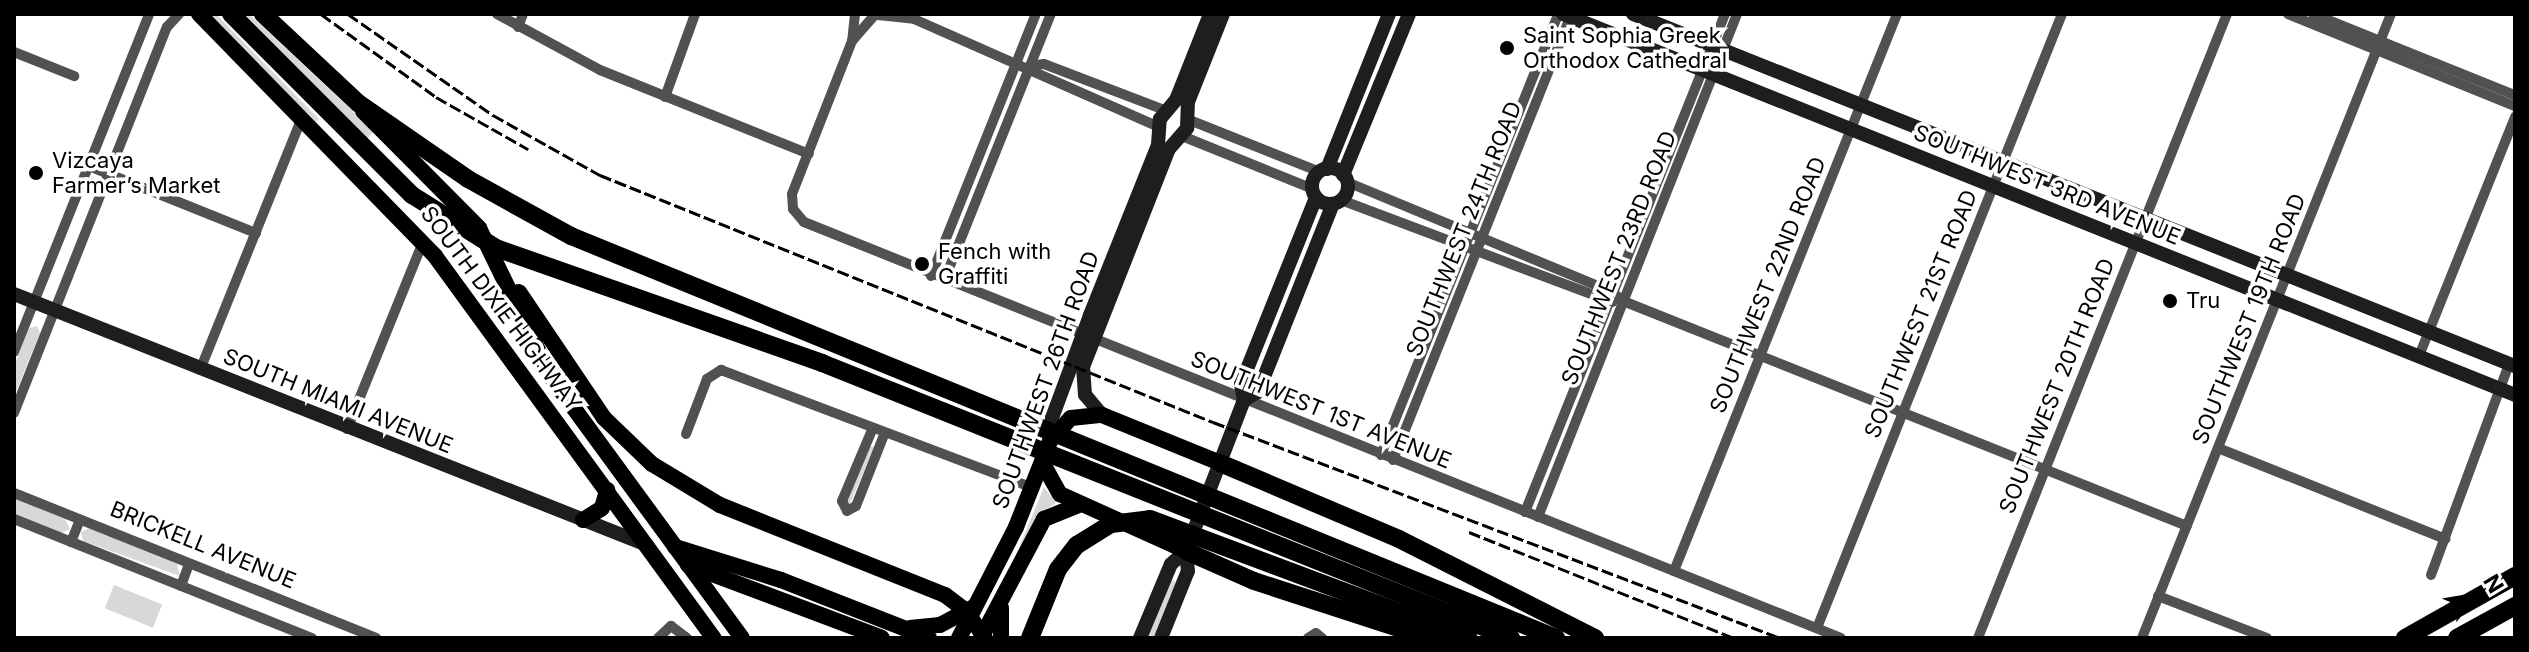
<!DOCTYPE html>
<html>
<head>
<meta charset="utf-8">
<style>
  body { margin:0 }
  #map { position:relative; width:2529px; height:652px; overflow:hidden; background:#fff; font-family:Inter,sans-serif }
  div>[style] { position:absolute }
  .green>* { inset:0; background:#d8d8d8; transform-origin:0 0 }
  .street>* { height:10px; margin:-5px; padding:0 5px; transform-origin:5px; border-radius:5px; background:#515151 }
  .secondary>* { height:14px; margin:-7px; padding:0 7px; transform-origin:7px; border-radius:7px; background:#1e1e1e }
  .secondary>.ring { margin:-7px; padding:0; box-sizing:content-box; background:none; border:14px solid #1e1e1e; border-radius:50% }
  .primary>* { height:16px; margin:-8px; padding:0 8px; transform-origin:8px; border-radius:8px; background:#000 }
  .highway>* { height:18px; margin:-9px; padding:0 9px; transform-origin:9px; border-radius:9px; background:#000 }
  .rail>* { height:3px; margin-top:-1.5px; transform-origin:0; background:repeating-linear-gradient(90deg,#000 0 12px,transparent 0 16px) }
  .dots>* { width:22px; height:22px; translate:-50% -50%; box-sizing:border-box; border:4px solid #fff; border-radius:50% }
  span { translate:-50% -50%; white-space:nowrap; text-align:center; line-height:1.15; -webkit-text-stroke:7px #fff; paint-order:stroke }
  .poi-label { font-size:22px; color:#000 }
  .left { translate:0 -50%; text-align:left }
  .street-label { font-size:22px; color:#000 }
  .frame { position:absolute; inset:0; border:16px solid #000; pointer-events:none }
  .north { position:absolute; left:2433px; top:556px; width:80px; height:80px; -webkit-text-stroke:6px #fff; paint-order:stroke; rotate:59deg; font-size:22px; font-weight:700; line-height:32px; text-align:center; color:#000 }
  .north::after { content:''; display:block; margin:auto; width:28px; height:36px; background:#000; clip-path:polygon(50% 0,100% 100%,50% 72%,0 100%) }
</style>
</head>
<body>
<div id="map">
  <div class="green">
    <div style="clip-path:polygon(208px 14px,216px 14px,319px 119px,316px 122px)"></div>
    <div style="clip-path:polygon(241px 14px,249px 14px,374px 131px,367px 139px)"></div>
    <div style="clip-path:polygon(37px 326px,40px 333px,14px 397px,14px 366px,29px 328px)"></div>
    <div style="clip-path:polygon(870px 446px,874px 447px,849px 506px,846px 500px)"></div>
    <div style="clip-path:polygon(1044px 487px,1056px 503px,1042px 512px,1006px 579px)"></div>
    <div style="clip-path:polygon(14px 498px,65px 519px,70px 529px,61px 533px,14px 514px)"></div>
    <div style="clip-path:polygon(90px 528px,177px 564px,180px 576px,83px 541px,81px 532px)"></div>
    <div style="clip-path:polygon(1171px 580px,1176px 582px,1157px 638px,1145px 638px)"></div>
    <div style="left:114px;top:585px;width:52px;height:25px;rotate:22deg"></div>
  </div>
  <div class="street">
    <div style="left:497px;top:14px;width:117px;rotate:28.5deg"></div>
    <div style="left:600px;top:70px;width:225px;rotate:21.9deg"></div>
    <div style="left:855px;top:14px;width:27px;rotate:96deg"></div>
    <div style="left:852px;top:41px;width:164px;rotate:111.4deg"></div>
    <div style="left:792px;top:194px;width:15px;rotate:86deg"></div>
    <div style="left:793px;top:209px;width:17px;rotate:50deg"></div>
    <div style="left:804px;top:222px;width:1117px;rotate:21.86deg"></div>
    <div style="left:2288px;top:14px;width:245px;rotate:22.1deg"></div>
    <div style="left:2313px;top:14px;width:218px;rotate:21.9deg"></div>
    <div style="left:878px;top:15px;width:36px;rotate:6deg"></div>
    <div style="left:914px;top:19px;width:268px;rotate:23.8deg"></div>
    <div style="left:518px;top:27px;width:14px;rotate:-69deg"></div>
    <div style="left:852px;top:41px;width:32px;rotate:-49deg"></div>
    <div style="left:14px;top:52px;width:65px;rotate:21.8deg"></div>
    <div style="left:1030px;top:66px;width:14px;rotate:-8deg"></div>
    <div style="left:1044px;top:64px;width:132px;rotate:20.9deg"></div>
    <div style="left:665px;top:97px;width:88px;rotate:-70.1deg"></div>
    <div style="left:1187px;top:119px;width:143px;rotate:21.7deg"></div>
    <div style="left:1182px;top:136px;width:141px;rotate:22deg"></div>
    <div style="left:89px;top:166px;width:180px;rotate:21.9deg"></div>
    <div style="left:1347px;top:182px;width:287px;rotate:22.5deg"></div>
    <div style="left:1612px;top:292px;width:14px;rotate:39deg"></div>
    <div style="left:1623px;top:301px;width:607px;rotate:21.75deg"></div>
    <div style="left:1341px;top:200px;width:290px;rotate:20.6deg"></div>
    <div style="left:931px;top:276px;width:282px;rotate:-68.2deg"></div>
    <div style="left:944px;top:281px;width:288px;rotate:-68.2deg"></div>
    <div style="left:14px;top:352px;width:364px;rotate:-68.2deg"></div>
    <div style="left:2419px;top:356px;width:258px;rotate:-68.1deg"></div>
    <div style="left:200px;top:370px;width:273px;rotate:-68deg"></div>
    <div style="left:14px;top:413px;width:415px;rotate:-68.4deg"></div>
    <div style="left:167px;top:27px;width:18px;rotate:-47deg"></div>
    <div style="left:347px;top:429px;width:202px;rotate:-67.9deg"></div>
    <div style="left:872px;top:430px;width:77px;rotate:112.9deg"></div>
    <div style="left:842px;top:501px;width:11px;rotate:63deg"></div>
    <div style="left:847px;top:511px;width:10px;rotate:-29deg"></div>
    <div style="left:856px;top:506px;width:76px;rotate:-68.5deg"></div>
    <div style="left:686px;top:434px;width:59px;rotate:-69.1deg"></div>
    <div style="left:707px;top:379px;width:17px;rotate:-33deg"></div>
    <div style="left:721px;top:370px;width:331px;rotate:20.7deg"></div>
    <div style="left:2218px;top:448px;width:245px;rotate:21.8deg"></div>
    <div style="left:1381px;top:455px;width:475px;rotate:-68.1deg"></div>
    <div style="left:1393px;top:460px;width:480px;rotate:-68.2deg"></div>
    <div style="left:14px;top:493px;width:390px;rotate:21.8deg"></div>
    <div style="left:1525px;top:512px;width:537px;rotate:-68.12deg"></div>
    <div style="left:1538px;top:517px;width:541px;rotate:-68.41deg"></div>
    <div style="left:14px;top:519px;width:321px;rotate:21.8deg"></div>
    <div style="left:71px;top:542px;width:24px;rotate:-68deg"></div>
    <div style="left:1674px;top:571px;width:600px;rotate:-68.18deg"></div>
    <div style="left:2431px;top:575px;width:225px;rotate:-69.7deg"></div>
    <div style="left:181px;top:586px;width:23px;rotate:-70deg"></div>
    <div style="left:2158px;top:596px;width:117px;rotate:21.1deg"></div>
    <div style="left:1817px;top:628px;width:661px;rotate:-68.25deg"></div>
    <div style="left:658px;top:638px;width:18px;rotate:-43deg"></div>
    <div style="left:671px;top:626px;width:20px;rotate:37deg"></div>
    <div style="left:1308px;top:638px;width:9px;rotate:-32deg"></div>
    <div style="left:1316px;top:633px;width:8px;rotate:40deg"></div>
    <div style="left:1978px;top:638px;width:672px;rotate:-68.25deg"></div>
    <div style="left:2142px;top:638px;width:672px;rotate:-68.25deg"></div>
  </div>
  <div class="secondary">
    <div style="left:1563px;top:14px;width:1025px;rotate:21.81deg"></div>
    <div style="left:1633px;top:14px;width:950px;rotate:21.76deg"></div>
    <div class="ring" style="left:1312px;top:168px;width:22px;height:22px"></div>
    <div style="left:1327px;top:169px;width:167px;rotate:-68.2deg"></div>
    <div style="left:1343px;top:175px;width:174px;rotate:-67.7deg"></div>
    <div style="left:14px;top:294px;width:681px;rotate:21.63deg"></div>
    <div style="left:1244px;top:400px;width:16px;rotate:-30deg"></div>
    <div style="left:1258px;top:392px;width:202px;rotate:-68.3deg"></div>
    <div style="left:1102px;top:415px;width:26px;rotate:-130deg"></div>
    <div style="left:1085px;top:395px;width:28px;rotate:-94deg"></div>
    <div style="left:1083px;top:367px;width:234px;rotate:-68.5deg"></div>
    <div style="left:1169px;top:149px;width:28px;rotate:-49deg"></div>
    <div style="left:1187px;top:128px;width:26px;rotate:-88deg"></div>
    <div style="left:1188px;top:102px;width:95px;rotate:-68.3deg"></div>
    <div style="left:1050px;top:440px;width:22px;rotate:-85deg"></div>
    <div style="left:1052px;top:418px;width:110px;rotate:-69.7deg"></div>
    <div style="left:1090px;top:315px;width:183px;rotate:-68.2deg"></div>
    <div style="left:1158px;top:145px;width:26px;rotate:-86deg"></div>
    <div style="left:1160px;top:119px;width:25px;rotate:-50deg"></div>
    <div style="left:1176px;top:100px;width:92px;rotate:-68.4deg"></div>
    <div style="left:1140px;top:638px;width:80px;rotate:-67.3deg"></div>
    <div style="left:1171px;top:564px;width:20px;rotate:-41deg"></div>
    <div style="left:1161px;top:638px;width:72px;rotate:-68.1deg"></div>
    <div style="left:1188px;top:571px;width:20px;rotate:-96deg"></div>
    <div style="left:1186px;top:551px;width:162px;rotate:-69deg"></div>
    <div style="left:1244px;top:400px;width:16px;rotate:-101deg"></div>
    <div style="left:1241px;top:384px;width:201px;rotate:-68.1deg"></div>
  </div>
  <div class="primary">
    <div style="left:199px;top:14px;width:338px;rotate:45.7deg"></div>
    <div style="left:435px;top:256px;width:473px;rotate:53.9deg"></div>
    <div style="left:363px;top:111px;width:165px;rotate:45.2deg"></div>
    <div style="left:479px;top:228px;width:165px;rotate:64.2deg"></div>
    <div style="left:551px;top:377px;width:323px;rotate:53.8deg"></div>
    <div style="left:519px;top:292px;width:152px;rotate:56deg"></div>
    <div style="left:604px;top:418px;width:66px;rotate:43.8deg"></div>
    <div style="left:652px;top:464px;width:79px;rotate:31.1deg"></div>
    <div style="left:720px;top:505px;width:242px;rotate:21.8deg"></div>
    <div style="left:945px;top:595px;width:26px;rotate:37deg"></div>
    <div style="left:966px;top:611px;width:33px;rotate:55deg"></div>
    <div style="left:1042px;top:462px;width:37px;rotate:61deg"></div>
    <div style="left:1060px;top:494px;width:138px;rotate:24.3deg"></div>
    <div style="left:583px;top:520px;width:22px;rotate:-32deg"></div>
    <div style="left:602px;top:508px;width:19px;rotate:-74deg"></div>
    <div style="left:675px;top:547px;width:111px;rotate:17.3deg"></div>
    <div style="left:781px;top:580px;width:159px;rotate:21.4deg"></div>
    <div style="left:688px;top:565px;width:207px;rotate:20.6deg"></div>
    <div style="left:910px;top:628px;width:30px;rotate:-6deg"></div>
    <div style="left:940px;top:625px;width:38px;rotate:-28deg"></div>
    <div style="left:959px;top:638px;width:125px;rotate:-62.8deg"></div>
    <div style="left:1016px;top:527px;width:92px;rotate:-68.4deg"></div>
    <div style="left:1050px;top:441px;width:31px;rotate:-48deg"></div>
    <div style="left:1071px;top:418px;width:31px;rotate:-6deg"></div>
    <div style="left:1102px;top:415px;width:127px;rotate:22.1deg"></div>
    <div style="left:981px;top:638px;width:135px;rotate:-62.1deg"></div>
    <div style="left:1044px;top:519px;width:38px;rotate:-22deg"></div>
    <div style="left:1001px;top:638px;width:30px;rotate:-90deg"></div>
  </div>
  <div class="highway">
    <div style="left:231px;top:14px;width:256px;rotate:45deg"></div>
    <div style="left:412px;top:195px;width:99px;rotate:32.2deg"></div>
    <div style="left:496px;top:248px;width:346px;rotate:19.4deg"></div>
    <div style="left:822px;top:363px;width:742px;rotate:21.76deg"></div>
    <div style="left:263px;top:14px;width:130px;rotate:43.1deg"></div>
    <div style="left:358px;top:103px;width:134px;rotate:34.6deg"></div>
    <div style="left:468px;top:179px;width:118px;rotate:29deg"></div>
    <div style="left:571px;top:236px;width:1064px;rotate:22.2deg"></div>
    <div style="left:1220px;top:463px;width:194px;rotate:23deg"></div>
    <div style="left:1399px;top:539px;width:220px;rotate:26.8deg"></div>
    <div style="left:1186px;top:551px;width:74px;rotate:23.8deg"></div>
    <div style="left:1254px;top:581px;width:184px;rotate:18deg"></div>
    <div style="left:1030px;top:638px;width:74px;rotate:-67.9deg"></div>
    <div style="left:1058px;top:569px;width:31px;rotate:-52deg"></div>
    <div style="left:1077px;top:545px;width:40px;rotate:-32deg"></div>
    <div style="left:1111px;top:524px;width:39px;rotate:-7deg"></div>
    <div style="left:1150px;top:519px;width:340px;rotate:20.5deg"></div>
    <div style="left:2405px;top:638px;width:126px;rotate:-29.4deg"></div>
    <div style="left:2457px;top:638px;width:66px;rotate:-28.9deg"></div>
  </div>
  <div class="rail">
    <div style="left:321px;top:14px;width:142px;rotate:35.8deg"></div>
    <div style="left:436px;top:97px;width:106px;rotate:29.5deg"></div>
    <div style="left:348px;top:14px;width:177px;rotate:34.9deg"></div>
    <div style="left:493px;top:115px;width:123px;rotate:29.3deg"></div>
    <div style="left:600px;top:175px;width:661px;rotate:21.95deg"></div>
    <div style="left:1213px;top:422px;width:607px;rotate:20.85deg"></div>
    <div style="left:1469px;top:532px;width:285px;rotate:21.8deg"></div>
  </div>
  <div class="dots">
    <div style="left:1507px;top:48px;background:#000"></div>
    <div style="left:36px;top:173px;background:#000"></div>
    <div style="left:922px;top:264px;background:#000"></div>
    <div style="left:2170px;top:301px;background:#000"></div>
  </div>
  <div class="poi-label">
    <span class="left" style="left:1523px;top:48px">Saint Sophia Greek<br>Orthodox Cathedral</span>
    <span class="left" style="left:52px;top:173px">Vizcaya<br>Farmer’s Market</span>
    <span class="left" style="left:938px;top:264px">Fench with<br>Graffiti</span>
    <span class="left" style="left:2186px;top:301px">Tru</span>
  </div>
  <div class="street-label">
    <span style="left:2047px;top:185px;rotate:22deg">SOUTHWEST 3RD AVENUE</span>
    <span style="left:1464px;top:229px;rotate:-68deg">SOUTHWEST 24TH ROAD</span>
    <span style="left:1619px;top:258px;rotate:-68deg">SOUTHWEST 23RD ROAD</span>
    <span style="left:1768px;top:285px;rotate:-68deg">SOUTHWEST 22ND ROAD</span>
    <span style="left:501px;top:309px;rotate:53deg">SOUTH DIXIE HIGHWAY</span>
    <span style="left:1921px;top:314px;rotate:-68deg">SOUTHWEST 21ST ROAD</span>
    <span style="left:2249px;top:319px;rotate:-68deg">SOUTHWEST 19TH ROAD</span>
    <span style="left:1046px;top:380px;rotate:-70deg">SOUTHWEST 26TH ROAD</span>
    <span style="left:2057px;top:386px;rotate:-68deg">SOUTHWEST 20TH ROAD</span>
    <span style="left:338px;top:401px;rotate:22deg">SOUTH MIAMI AVENUE</span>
    <span style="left:1321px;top:410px;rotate:22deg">SOUTHWEST 1ST AVENUE</span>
    <span style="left:203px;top:545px;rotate:22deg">BRICKELL AVENUE</span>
  </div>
  <div class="frame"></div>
  <div class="north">N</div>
</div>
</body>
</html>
